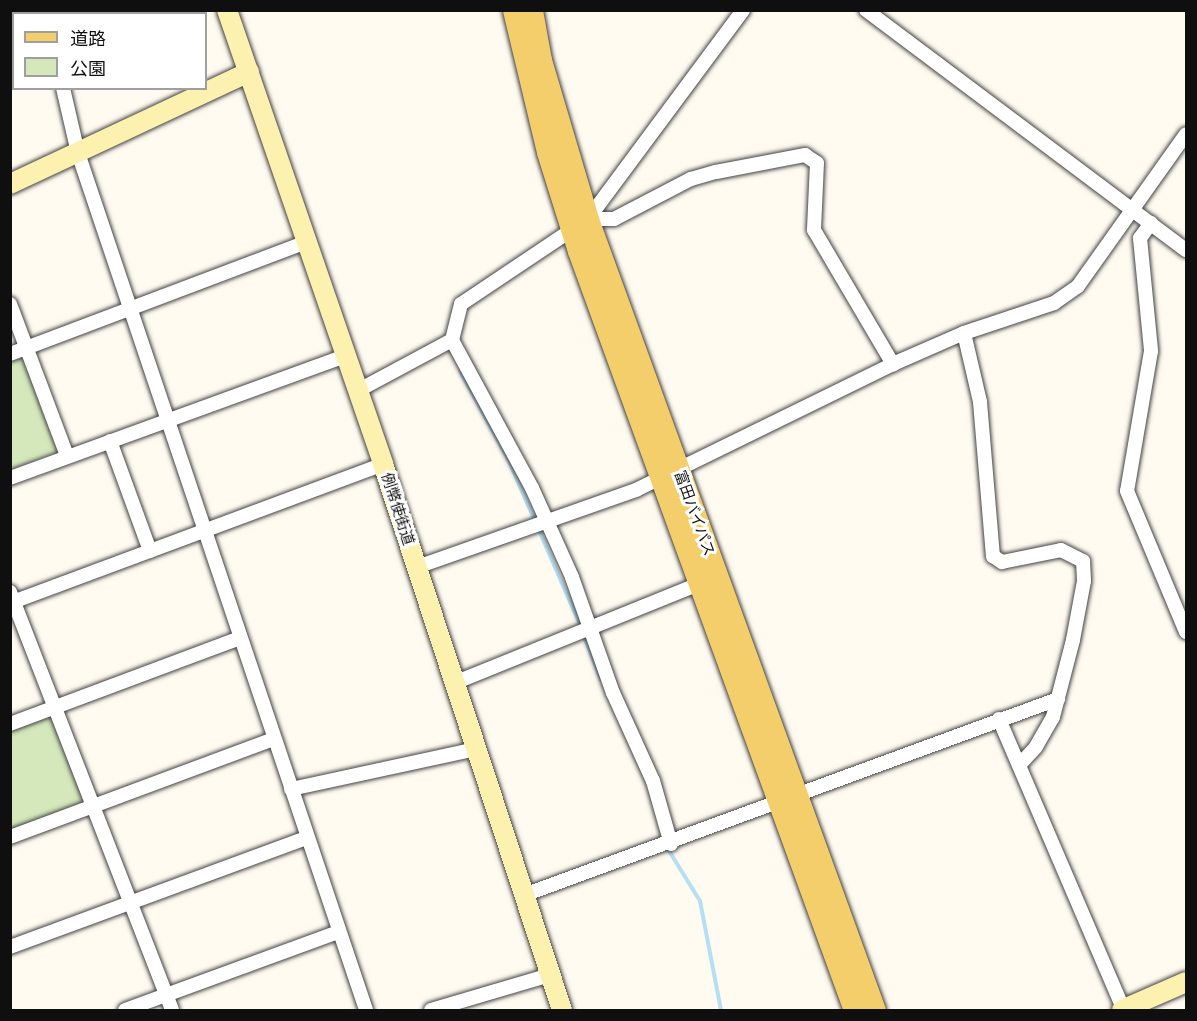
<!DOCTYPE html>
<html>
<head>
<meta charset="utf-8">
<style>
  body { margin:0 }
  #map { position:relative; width:1197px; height:1021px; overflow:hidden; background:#fffbf1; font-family:"Noto Serif","Noto Sans JP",serif }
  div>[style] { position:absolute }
  .green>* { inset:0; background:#d4e8bb }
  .stream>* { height:4px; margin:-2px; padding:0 2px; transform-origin:2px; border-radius:2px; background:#b7dff4 }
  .roads { filter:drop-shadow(0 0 2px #424242) drop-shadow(0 0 2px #424242) }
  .street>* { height:14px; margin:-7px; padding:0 7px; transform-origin:7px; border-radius:7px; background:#fff }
  .secondary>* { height:20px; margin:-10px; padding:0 10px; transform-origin:10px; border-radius:10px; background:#fcf1ae }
  .primary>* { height:21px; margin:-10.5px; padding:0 10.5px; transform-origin:10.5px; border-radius:10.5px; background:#f4ce6b }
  span { translate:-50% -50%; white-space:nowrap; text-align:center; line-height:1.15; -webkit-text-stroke:6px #fff; paint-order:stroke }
  .street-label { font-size:15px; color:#0f0f0f }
  .frame { position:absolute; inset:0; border:12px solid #0f0f0f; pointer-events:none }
  .legend { position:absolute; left:12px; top:12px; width:195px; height:78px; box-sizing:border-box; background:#fff; border:2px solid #9f9f9f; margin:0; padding:8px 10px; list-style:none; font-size:18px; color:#0f0f0f }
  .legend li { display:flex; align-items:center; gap:12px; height:30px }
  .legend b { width:30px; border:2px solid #9f9f9f }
</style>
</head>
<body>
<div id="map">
  <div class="green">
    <div style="clip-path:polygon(25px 355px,60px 451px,11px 469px,11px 360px)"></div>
    <div style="clip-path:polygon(50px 715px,83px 795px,80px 803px,11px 830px,11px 731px)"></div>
  </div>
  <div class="stream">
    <div style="left:460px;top:371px;width:100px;rotate:61.4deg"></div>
    <div style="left:508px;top:459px;width:183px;rotate:66.5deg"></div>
    <div style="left:583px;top:634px;width:49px;rotate:68.6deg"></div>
    <div style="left:666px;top:846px;width:65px;rotate:58.3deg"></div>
    <div style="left:700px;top:901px;width:111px;rotate:79.1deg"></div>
  </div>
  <div class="roads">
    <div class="street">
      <div style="left:49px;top:10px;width:4px;rotate:76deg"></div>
      <div style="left:866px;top:10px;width:400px;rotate:36.9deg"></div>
      <div style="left:63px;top:88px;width:67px;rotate:77deg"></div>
      <div style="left:78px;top:153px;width:904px;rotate:71.42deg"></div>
      <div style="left:588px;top:219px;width:26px"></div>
      <div style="left:614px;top:219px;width:87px;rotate:-27.5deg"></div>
      <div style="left:691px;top:179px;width:26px;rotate:-16deg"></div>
      <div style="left:716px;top:172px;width:91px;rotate:-10.8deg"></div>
      <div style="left:805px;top:155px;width:14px;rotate:34deg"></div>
      <div style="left:817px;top:163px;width:67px;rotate:92.6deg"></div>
      <div style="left:814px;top:230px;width:156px;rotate:59.5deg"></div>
      <div style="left:1151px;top:223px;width:19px;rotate:126deg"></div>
      <div style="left:1140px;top:238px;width:114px;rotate:84.4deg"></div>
      <div style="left:1151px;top:351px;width:142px;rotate:99.7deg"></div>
      <div style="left:1127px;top:491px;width:153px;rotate:67.3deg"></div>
      <div style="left:10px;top:304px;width:162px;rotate:69.4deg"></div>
      <div style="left:964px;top:333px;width:71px;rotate:76.9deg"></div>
      <div style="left:980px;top:402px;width:155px;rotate:85.2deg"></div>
      <div style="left:993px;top:556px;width:11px;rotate:34deg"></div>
      <div style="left:1002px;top:562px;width:60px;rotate:-11.5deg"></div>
      <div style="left:1061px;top:550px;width:25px;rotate:27deg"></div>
      <div style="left:1083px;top:561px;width:20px;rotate:87deg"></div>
      <div style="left:1084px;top:581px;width:60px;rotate:100.6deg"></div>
      <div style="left:1073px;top:640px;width:80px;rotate:104.6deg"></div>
      <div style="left:1053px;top:717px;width:34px;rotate:120deg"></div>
      <div style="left:1036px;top:747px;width:25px;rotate:133deg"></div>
      <div style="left:10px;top:354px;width:317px;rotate:-20.7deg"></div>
      <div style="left:357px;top:391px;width:108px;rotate:-28.2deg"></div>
      <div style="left:110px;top:441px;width:117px;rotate:70deg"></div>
      <div style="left:10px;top:478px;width:357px;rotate:-20deg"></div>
      <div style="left:417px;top:567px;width:234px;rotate:-19.4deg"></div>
      <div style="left:638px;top:489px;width:284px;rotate:-26.1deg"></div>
      <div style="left:893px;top:364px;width:77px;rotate:-23.6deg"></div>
      <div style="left:964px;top:333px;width:95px;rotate:-18.4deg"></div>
      <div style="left:1054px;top:303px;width:29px;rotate:-35deg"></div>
      <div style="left:1078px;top:286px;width:186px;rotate:-54.6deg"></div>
      <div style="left:10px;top:592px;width:448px;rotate:68.8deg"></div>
      <div style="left:10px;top:603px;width:398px;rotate:-20.4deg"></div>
      <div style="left:454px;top:683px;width:266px;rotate:-22deg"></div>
      <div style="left:999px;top:719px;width:317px;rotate:66.8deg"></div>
      <div style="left:10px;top:724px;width:246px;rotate:-20.5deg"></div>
      <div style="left:291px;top:789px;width:189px;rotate:-12.2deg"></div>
      <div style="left:10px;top:837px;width:282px;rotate:-20.4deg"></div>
      <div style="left:671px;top:844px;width:66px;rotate:-105.9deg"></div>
      <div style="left:653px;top:781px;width:97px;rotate:-114.4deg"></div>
      <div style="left:613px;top:693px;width:123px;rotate:-109.5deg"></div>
      <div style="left:572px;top:577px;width:98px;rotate:-114.2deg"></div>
      <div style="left:532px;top:488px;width:168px;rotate:-118.4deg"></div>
      <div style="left:452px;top:340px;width:37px;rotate:-76deg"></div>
      <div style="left:461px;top:304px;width:153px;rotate:-33.8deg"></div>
      <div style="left:588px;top:219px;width:260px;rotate:-53.4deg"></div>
      <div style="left:524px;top:895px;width:569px;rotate:-20.16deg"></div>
      <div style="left:10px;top:947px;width:316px;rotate:-20.2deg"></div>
      <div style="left:125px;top:1010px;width:227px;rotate:-20.1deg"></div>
      <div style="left:431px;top:1010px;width:124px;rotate:-16.4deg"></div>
    </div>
    <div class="secondary">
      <div style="left:227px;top:10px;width:480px;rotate:71deg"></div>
      <div style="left:383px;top:464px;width:575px;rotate:71.85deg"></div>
      <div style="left:10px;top:184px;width:264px;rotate:-25.1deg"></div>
      <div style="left:1122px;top:1010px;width:70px;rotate:-23.6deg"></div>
    </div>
    <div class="primary">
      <div style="left:513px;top:10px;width:146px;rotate:76.5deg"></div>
      <div style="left:547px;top:152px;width:104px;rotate:72.6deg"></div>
      <div style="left:578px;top:251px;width:808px;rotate:70.02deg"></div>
      <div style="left:532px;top:10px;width:51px;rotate:79.8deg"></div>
      <div style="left:541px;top:60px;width:166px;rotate:73.5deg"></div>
      <div style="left:588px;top:219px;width:841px;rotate:70.06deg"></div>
    </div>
  </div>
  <div class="street-label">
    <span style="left:398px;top:509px;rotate:72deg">例幣使街道</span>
    <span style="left:695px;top:513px;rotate:70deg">富田バイパス</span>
  </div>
  <div class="frame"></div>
  <ul class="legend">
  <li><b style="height:8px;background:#f4ce6b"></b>道路</li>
  <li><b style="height:16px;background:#d4e8bb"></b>公園</li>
  </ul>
</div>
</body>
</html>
